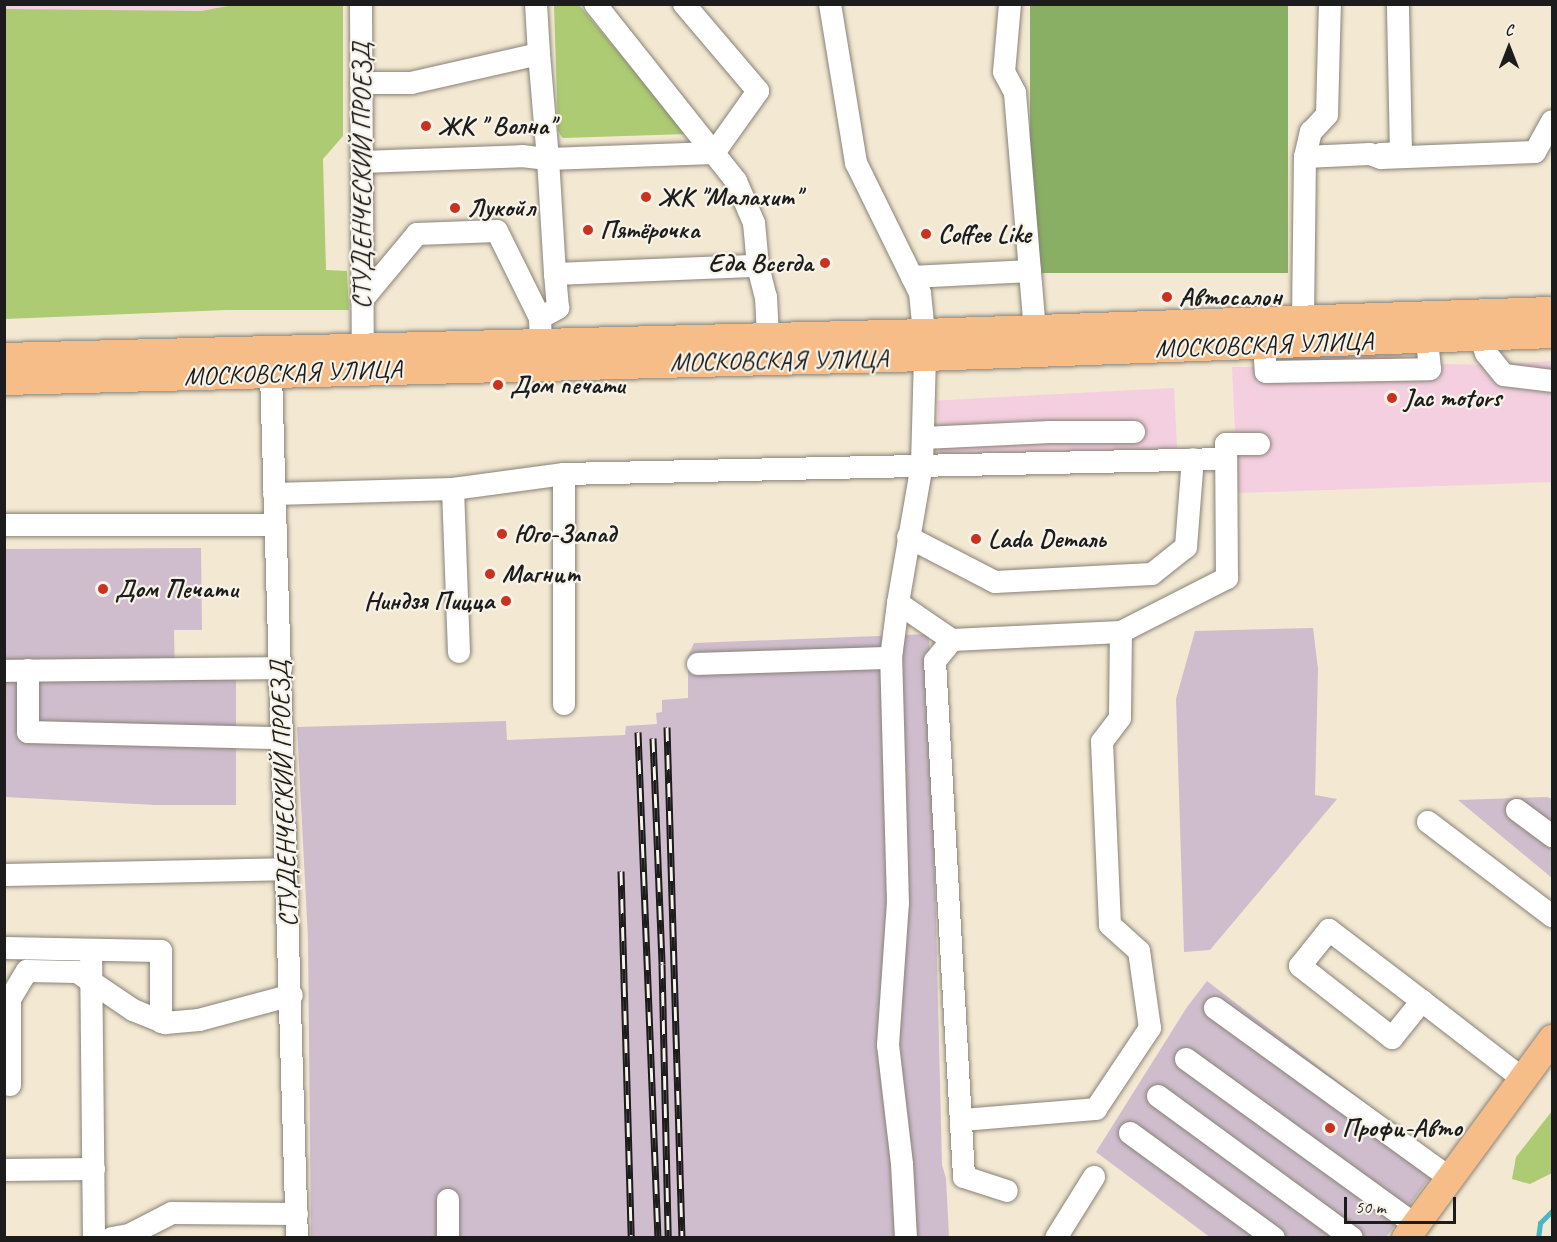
<!DOCTYPE html>
<html>
<head>
<meta charset="utf-8">
<style>
  body { margin:0 }
  #map { position:relative; width:1557px; height:1242px; overflow:hidden; background:#f3e8d2; font-family:Caveat,sans-serif }
  div>[style] { position:absolute }
  .built>* { inset:0; background:#f3cfdf; transform-origin:0 0 }
  .industrial>* { inset:0; background:#cfbdce }
  .green>* { inset:0; background:#accb72 }
  .forest>* { inset:0; background:#89af64; transform-origin:0 0 }
  .stream>* { height:4.5px; margin:-2.25px; padding:0 2.25px; transform-origin:2.25px; border-radius:2.25px; background:#48b7c0 }
  .roads { filter:drop-shadow(0 0 2px #888277) drop-shadow(0 0 2px #888277) }
  .minor>* { height:22px; margin:-11px; padding:0 11px; transform-origin:11px; border-radius:11px; background:#fff }
  .major>* { height:28px; margin:-14px; padding:0 14px; transform-origin:14px; border-radius:14px; background:#f7bd88 }
  .rail>* { height:7px; margin-top:-3.5px; transform-origin:0; background:repeating-linear-gradient(90deg,#f7f3e8 0 14px,#1c1c1c 0 28px); box-sizing:border-box; border-block:2px solid #1c1c1c }
  .dots>* { width:16px; height:16px; translate:-50% -50%; box-sizing:border-box; border:3px solid #f7f3e8; border-radius:50% }
  span { translate:-50% -50%; white-space:nowrap; text-align:center; line-height:1.15; -webkit-text-stroke:4.5px #f7f3e8; paint-order:stroke }
  .poi-label { font-size:26px; color:#1c1c1c; font-weight:700 }
  .left { translate:0 -50%; text-align:left }
  .right { translate:-100% -50%; text-align:right }
  .street-label { font-size:26px; color:#1c1c1c }
  .frame { position:absolute; inset:0; border:6px solid #1c1c1c; pointer-events:none }
  .north { position:absolute; left:1479px; top:18px; width:60px; height:60px; -webkit-text-stroke:4px #f7f3e8; paint-order:stroke; rotate:0deg; font-size:16px; font-weight:700; line-height:24px; text-align:center; color:#1c1c1c }
  .north::after { content:''; display:block; margin:auto; width:21px; height:27px; background:#1c1c1c; clip-path:polygon(50% 0,100% 100%,50% 72%,0 100%) }
  .scale { position:absolute; left:1344px; top:1197px; width:112px; height:27px; box-sizing:border-box; border:3px solid #1c1c1c; border-top:0; padding-left:8px; font-size:18px; line-height:21px; white-space:nowrap; color:#1c1c1c; -webkit-text-stroke:4px #f7f3e8; paint-order:stroke }
</style>
</head>
<body>
<div id="map">
  <div class="built">
    <div style="clip-path:polygon(5px 4px,233px 5px,201px 11px,143px 12px,5px 9px)"></div>
    <div style="clip-path:polygon(1390px 353px,1400px 363px,1487px 365px,1552px 361px,1552px 482px,1238px 493px,1232px 367px,1265px 367px,1265px 356px)"></div>
    <div style="left:1174px;top:388px;width:63px;height:237px;rotate:87deg"></div>
  </div>
  <div class="industrial">
    <div style="clip-path:polygon(201px 548px,202px 630px,174px 630px,175px 678px,236px 678px,236px 805px,155px 805px,5px 797px,4px 549px)"></div>
    <div style="clip-path:polygon(1313px 628px,1318px 669px,1315px 795px,1337px 799px,1210px 950px,1184px 952px,1176px 699px,1195px 631px)"></div>
    <div style="clip-path:polygon(929px 634px,942px 1165px,946px 1178px,949px 1237px,311px 1237px,308px 939px,297px 727px,506px 721px,507px 740px,625px 735px,626px 726px,657px 724px,656px 713px,662px 712px,662px 700px,688px 698px,688px 656px,694px 643px)"></div>
    <div style="clip-path:polygon(1547px 797px,1552px 799px,1552px 878px,1458px 800px)"></div>
    <div style="clip-path:polygon(1207px 981px,1442px 1161px,1386px 1237px,1211px 1238px,1096px 1152px,1187px 1007px)"></div>
  </div>
  <div class="green">
    <div style="clip-path:polygon(233px 5px,343px 5px,343px 136px,323px 159px,326px 270px,347px 271px,349px 310px,226px 310px,5px 319px,5px 9px,201px 11px)"></div>
    <div style="clip-path:polygon(554px 5px,579px 5px,687px 134px,563px 138px,561px 136px,558px 130px)"></div>
    <div style="clip-path:polygon(1552px 1111px,1552px 1173px,1530px 1184px,1512px 1179px,1516px 1157px)"></div>
  </div>
  <div class="forest">
    <div style="left:1030px;top:5px;width:258px;height:268px"></div>
  </div>
  <div class="stream">
    <div style="left:1538px;top:1238px;width:15px;rotate:-82deg"></div>
    <div style="left:1540px;top:1223px;width:17px;rotate:-45deg"></div>
  </div>
  <div class="roads">
    <div class="minor">
      <div style="left:361px;top:4px;width:344px;rotate:89.7deg"></div>
      <div style="left:830px;top:4px;width:161px;rotate:80.7deg"></div>
      <div style="left:856px;top:163px;width:145px;rotate:63.8deg"></div>
      <div style="left:920px;top:293px;width:40px;rotate:84.3deg"></div>
      <div style="left:1010px;top:4px;width:68px;rotate:95deg"></div>
      <div style="left:1004px;top:72px;width:24px;rotate:62deg"></div>
      <div style="left:1015px;top:93px;width:237px;rotate:85.2deg"></div>
      <div style="left:539px;top:54px;width:105px;rotate:85.1deg"></div>
      <div style="left:548px;top:159px;width:166px;rotate:-2.1deg"></div>
      <div style="left:714px;top:153px;width:76px;rotate:-54.6deg"></div>
      <div style="left:758px;top:91px;width:114px;rotate:-130.4deg"></div>
      <div style="left:361px;top:83px;width:50px"></div>
      <div style="left:411px;top:83px;width:131px;rotate:-12.8deg"></div>
      <div style="left:539px;top:54px;width:50px;rotate:-93.4deg"></div>
      <div style="left:1381px;top:154px;width:20px;rotate:-3deg"></div>
      <div style="left:1401px;top:153px;width:149px;rotate:-91.2deg"></div>
      <div style="left:1305px;top:157px;width:65px;rotate:-2.6deg"></div>
      <div style="left:1370px;top:154px;width:12px;rotate:20deg"></div>
      <div style="left:1381px;top:158px;width:154px;rotate:-2.2deg"></div>
      <div style="left:1535px;top:152px;width:35px;rotate:-61deg"></div>
      <div style="left:362px;top:162px;width:160px;rotate:-2.1deg"></div>
      <div style="left:522px;top:156px;width:26px;rotate:7deg"></div>
      <div style="left:548px;top:159px;width:115px;rotate:86.5deg"></div>
      <div style="left:555px;top:274px;width:203px;rotate:-2.3deg"></div>
      <div style="left:758px;top:266px;width:43px;rotate:-95.3deg"></div>
      <div style="left:754px;top:223px;width:46px;rotate:-113.2deg"></div>
      <div style="left:736px;top:181px;width:226px;rotate:-128.5deg"></div>
      <div style="left:758px;top:266px;width:32px;rotate:76deg"></div>
      <div style="left:766px;top:297px;width:40px;rotate:87.1deg"></div>
      <div style="left:912px;top:277px;width:118px;rotate:-2.9deg"></div>
      <div style="left:362px;top:300px;width:86px;rotate:-50.2deg"></div>
      <div style="left:417px;top:234px;width:80px;rotate:-2.1deg"></div>
      <div style="left:497px;top:231px;width:97px;rotate:63.7deg"></div>
      <div style="left:540px;top:318px;width:25px;rotate:88deg"></div>
      <div style="left:540px;top:318px;width:21px;rotate:-29deg"></div>
      <div style="left:558px;top:308px;width:34px;rotate:-95deg"></div>
      <div style="left:1303px;top:319px;width:162px;rotate:-89.3deg"></div>
      <div style="left:1305px;top:157px;width:26px;rotate:-77deg"></div>
      <div style="left:1311px;top:132px;width:23px;rotate:-47deg"></div>
      <div style="left:1327px;top:115px;width:111px;rotate:-88.5deg"></div>
      <div style="left:1481px;top:338px;width:16px;rotate:72deg"></div>
      <div style="left:1486px;top:353px;width:28px;rotate:51deg"></div>
      <div style="left:1504px;top:375px;width:48px;rotate:7.1deg"></div>
      <div style="left:1264px;top:346px;width:26px;rotate:86deg"></div>
      <div style="left:1266px;top:372px;width:164px;rotate:-1deg"></div>
      <div style="left:1430px;top:369px;width:30px;rotate:-96deg"></div>
      <div style="left:271px;top:374px;width:864px;rotate:88.28deg"></div>
      <div style="left:923px;top:438px;width:127px;rotate:-2.7deg"></div>
      <div style="left:1050px;top:432px;width:84px"></div>
      <div style="left:564px;top:474px;width:230px;rotate:90deg"></div>
      <div style="left:453px;top:489px;width:112px;rotate:-7.7deg"></div>
      <div style="left:564px;top:474px;width:662px;rotate:-1.3deg"></div>
      <div style="left:274px;top:494px;width:179px;rotate:-1.6deg"></div>
      <div style="left:453px;top:489px;width:163px;rotate:87.9deg"></div>
      <div style="left:4px;top:525px;width:271px"></div>
      <div style="left:908px;top:537px;width:98px;rotate:27.3deg"></div>
      <div style="left:995px;top:582px;width:157px;rotate:-2.9deg"></div>
      <div style="left:1152px;top:574px;width:43px;rotate:-38.5deg"></div>
      <div style="left:1186px;top:547px;width:88px;rotate:-85.5deg"></div>
      <div style="left:898px;top:603px;width:65px;rotate:34.4deg"></div>
      <div style="left:952px;top:640px;width:169px;rotate:-2.7deg"></div>
      <div style="left:1121px;top:632px;width:86px;rotate:90.7deg"></div>
      <div style="left:1120px;top:718px;width:30px;rotate:127deg"></div>
      <div style="left:1102px;top:742px;width:183px;rotate:87.5deg"></div>
      <div style="left:1110px;top:925px;width:39px;rotate:42deg"></div>
      <div style="left:1139px;top:951px;width:78px;rotate:81.9deg"></div>
      <div style="left:1150px;top:1028px;width:97px;rotate:123.7deg"></div>
      <div style="left:1096px;top:1109px;width:135px;rotate:175.3deg"></div>
      <div style="left:1121px;top:632px;width:119px;rotate:-27deg"></div>
      <div style="left:1227px;top:578px;width:134px;rotate:-90.4deg"></div>
      <div style="left:1226px;top:444px;width:33px"></div>
      <div style="left:952px;top:640px;width:27px;rotate:129deg"></div>
      <div style="left:935px;top:661px;width:517px;rotate:86.78deg"></div>
      <div style="left:964px;top:1177px;width:45px;rotate:18deg"></div>
      <div style="left:698px;top:664px;width:193px;rotate:-1.8deg"></div>
      <div style="left:28px;top:670px;width:62px;rotate:90deg"></div>
      <div style="left:28px;top:732px;width:254px;rotate:1.4deg"></div>
      <div style="left:4px;top:671px;width:277px;rotate:-0.6deg"></div>
      <div style="left:1517px;top:810px;width:44px;rotate:36.6deg"></div>
      <div style="left:1428px;top:822px;width:156px;rotate:37.2deg"></div>
      <div style="left:4px;top:875px;width:281px;rotate:-1.2deg"></div>
      <div style="left:4px;top:948px;width:157px;rotate:1.1deg"></div>
      <div style="left:161px;top:951px;width:71px;rotate:90deg"></div>
      <div style="left:91px;top:950px;width:288px;rotate:89.4deg"></div>
      <div style="left:1422px;top:1001px;width:117px;rotate:-142.6deg"></div>
      <div style="left:1329px;top:930px;width:46px;rotate:128.9deg"></div>
      <div style="left:1300px;top:966px;width:117px;rotate:38deg"></div>
      <div style="left:1392px;top:1038px;width:48px;rotate:-51deg"></div>
      <div style="left:1422px;top:1001px;width:128px;rotate:37.7deg"></div>
      <div style="left:1215px;top:1008px;width:290px;rotate:35.9deg"></div>
      <div style="left:1186px;top:1059px;width:283px;rotate:35.9deg"></div>
      <div style="left:10px;top:1085px;width:86px;rotate:-90deg"></div>
      <div style="left:10px;top:999px;width:33px;rotate:-59deg"></div>
      <div style="left:27px;top:971px;width:50px;rotate:1.1deg"></div>
      <div style="left:77px;top:972px;width:68px;rotate:34.2deg"></div>
      <div style="left:133px;top:1010px;width:35px;rotate:22deg"></div>
      <div style="left:165px;top:1023px;width:34px;rotate:-5deg"></div>
      <div style="left:199px;top:1020px;width:96px;rotate:-15deg"></div>
      <div style="left:1158px;top:1096px;width:240px;rotate:36.2deg"></div>
      <div style="left:1130px;top:1133px;width:178px;rotate:36.1deg"></div>
      <div style="left:4px;top:1170px;width:90px;rotate:-0.6deg"></div>
      <div style="left:448px;top:1200px;width:38px;rotate:90deg"></div>
      <div style="left:112px;top:1238px;width:17px;rotate:-10deg"></div>
      <div style="left:129px;top:1235px;width:48px;rotate:-27.1deg"></div>
      <div style="left:172px;top:1213px;width:125px;rotate:0.5deg"></div>
      <div style="left:906px;top:1238px;width:74px;rotate:-93.1deg"></div>
      <div style="left:902px;top:1164px;width:120px;rotate:-96.7deg"></div>
      <div style="left:888px;top:1045px;width:142px;rotate:-86deg"></div>
      <div style="left:898px;top:903px;width:245px;rotate:-91.6deg"></div>
      <div style="left:891px;top:658px;width:55px;rotate:-82.7deg"></div>
      <div style="left:898px;top:603px;width:141px;rotate:-80.2deg"></div>
      <div style="left:922px;top:464px;width:107px;rotate:-88.4deg"></div>
      <div style="left:1056px;top:1238px;width:72px;rotate:-58.1deg"></div>
    </div>
    <div class="major">
      <div style="left:4px;top:357px;width:920px;rotate:-1.49deg"></div>
      <div style="left:924px;top:333px;width:628px;rotate:-2.01deg"></div>
      <div style="left:4px;top:381px;width:921px;rotate:-1.49deg"></div>
      <div style="left:925px;top:357px;width:627px;rotate:-2.1deg"></div>
      <div style="left:1406px;top:1238px;width:247px;rotate:-53.7deg"></div>
    </div>
  </div>
  <div class="rail">
    <div style="left:667px;top:727px;width:511px;rotate:88.32deg"></div>
    <div style="left:638px;top:732px;width:506px;rotate:87.74deg"></div>
    <div style="left:653px;top:738px;width:226px;rotate:87.7deg"></div>
    <div style="left:662px;top:964px;width:274px;rotate:88.7deg"></div>
    <div style="left:621px;top:871px;width:367px;rotate:88.4deg"></div>
  </div>
  <div class="dots">
    <div style="left:426px;top:126px;background:#c8321e"></div>
    <div style="left:646px;top:197px;background:#c8321e"></div>
    <div style="left:455px;top:208px;background:#c8321e"></div>
    <div style="left:588px;top:230px;background:#c8321e"></div>
    <div style="left:926px;top:234px;background:#c8321e"></div>
    <div style="left:825px;top:263px;background:#c8321e"></div>
    <div style="left:1167px;top:297px;background:#c8321e"></div>
    <div style="left:498px;top:385px;background:#c8321e"></div>
    <div style="left:1392px;top:398px;background:#c8321e"></div>
    <div style="left:502px;top:534px;background:#c8321e"></div>
    <div style="left:976px;top:539px;background:#c8321e"></div>
    <div style="left:490px;top:574px;background:#c8321e"></div>
    <div style="left:103px;top:589px;background:#c8321e"></div>
    <div style="left:506px;top:601px;background:#c8321e"></div>
    <div style="left:1330px;top:1128px;background:#c8321e"></div>
  </div>
  <div class="poi-label">
    <span class="left" style="left:438px;top:126px">ЖК " Волна"</span>
    <span class="left" style="left:658px;top:197px">ЖК "Малахит"</span>
    <span class="left" style="left:467px;top:208px">Лукойл</span>
    <span class="left" style="left:600px;top:230px">Пятёрочка</span>
    <span class="left" style="left:938px;top:234px">Coffee Like</span>
    <span class="right" style="left:813px;top:263px">Еда Всегда</span>
    <span class="left" style="left:1179px;top:297px">Автосалон</span>
    <span class="left" style="left:510px;top:385px">Дом печати</span>
    <span class="left" style="left:1404px;top:398px">Jac motors</span>
    <span class="left" style="left:514px;top:534px">Юго-Запад</span>
    <span class="left" style="left:988px;top:539px">Lada Dеталь</span>
    <span class="left" style="left:502px;top:574px">Магнит</span>
    <span class="left" style="left:115px;top:589px">Дом Печати</span>
    <span class="right" style="left:494px;top:601px">Ниндзя Пицца</span>
    <span class="left" style="left:1342px;top:1128px">Профи-Авто</span>
  </div>
  <div class="street-label">
    <span style="left:362px;top:176px;rotate:-90deg">СТУДЕНЧЕСКИЙ ПРОЕЗД</span>
    <span style="left:1264px;top:345px;rotate:-2deg">МОСКОВСКАЯ УЛИЦА</span>
    <span style="left:779px;top:361px;rotate:-1deg">МОСКОВСКАЯ УЛИЦА</span>
    <span style="left:293px;top:373px;rotate:-2deg">МОСКОВСКАЯ УЛИЦА</span>
    <span style="left:284px;top:794px;rotate:-92deg">СТУДЕНЧЕСКИЙ ПРОЕЗД</span>
  </div>
  <div class="frame"></div>
  <div class="north">С</div>
  <div class="scale">50 m</div>
</div>
</body>
</html>
